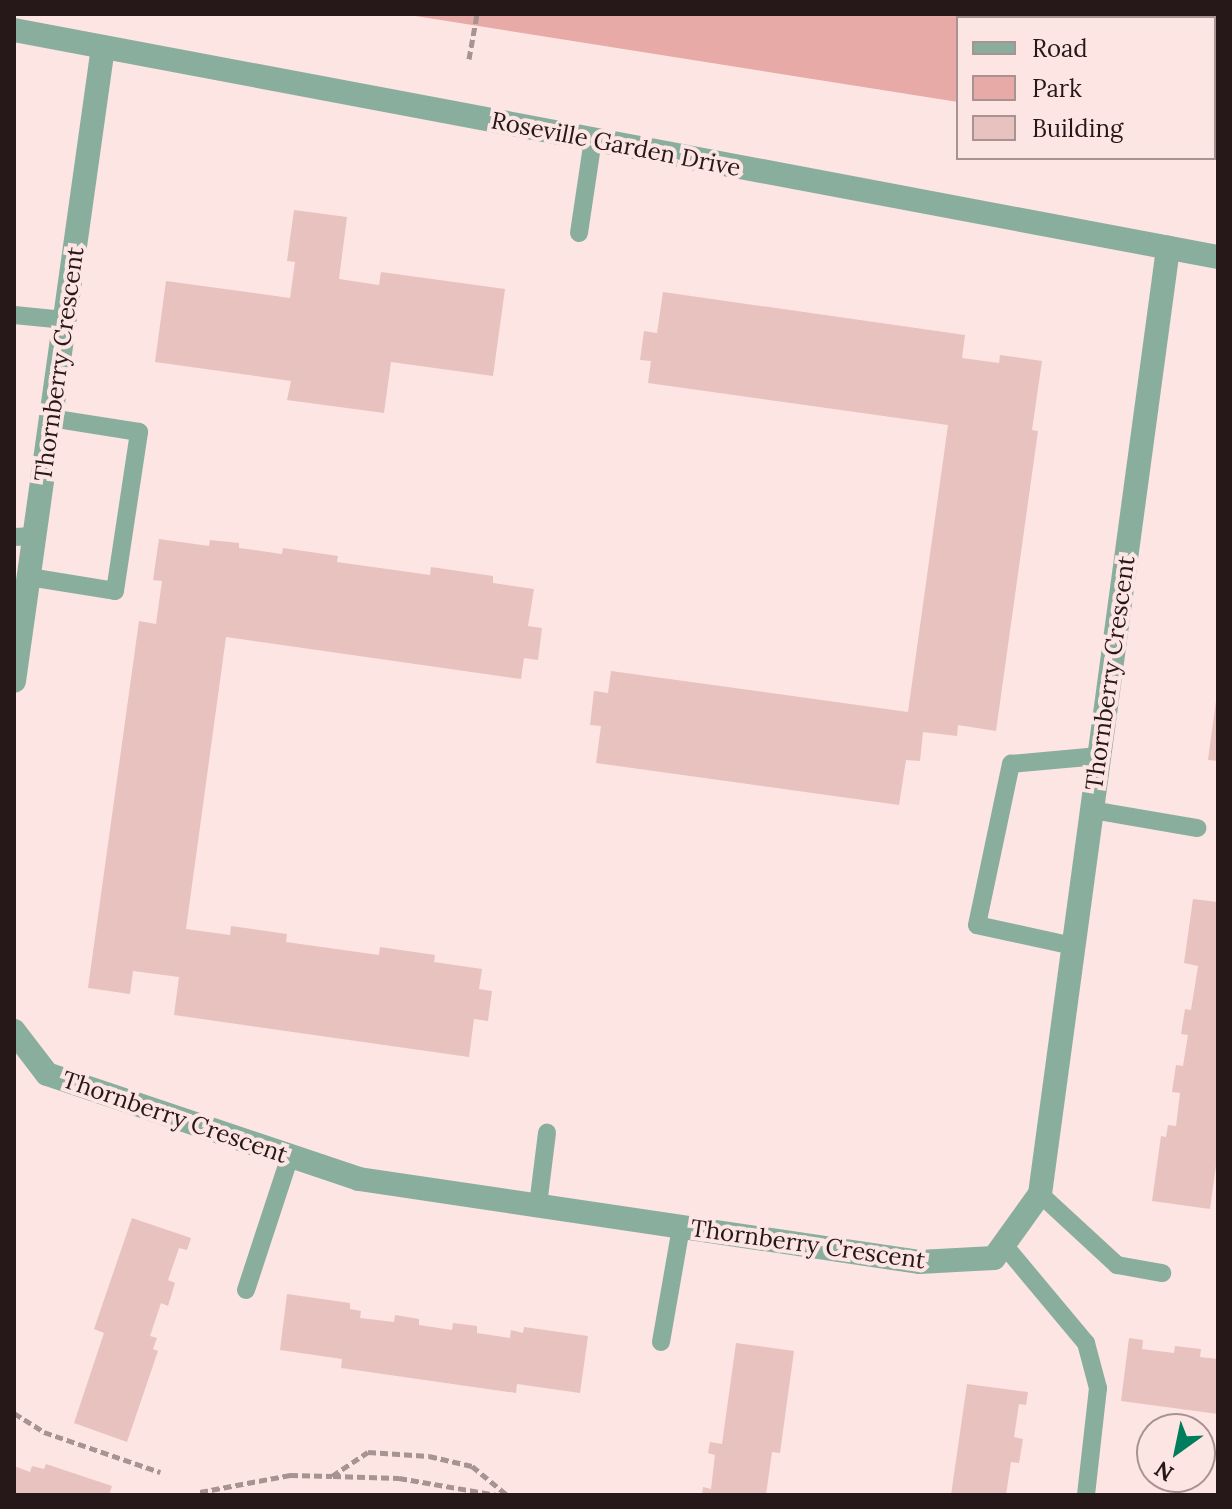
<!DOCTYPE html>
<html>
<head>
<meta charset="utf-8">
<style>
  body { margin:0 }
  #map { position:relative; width:1232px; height:1509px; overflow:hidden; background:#fde5e3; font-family:Lora,serif }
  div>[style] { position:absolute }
  .built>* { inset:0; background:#fdd7d4 }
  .green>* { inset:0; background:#e8aaa6 }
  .building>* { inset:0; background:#e8c2bf }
  .path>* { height:5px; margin-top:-2.5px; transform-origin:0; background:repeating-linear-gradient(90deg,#a79391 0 8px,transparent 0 12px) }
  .service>* { height:18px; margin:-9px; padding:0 9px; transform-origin:9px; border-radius:9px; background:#8aae9e }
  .minor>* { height:24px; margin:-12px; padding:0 12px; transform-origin:12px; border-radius:12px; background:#8aae9e }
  span { translate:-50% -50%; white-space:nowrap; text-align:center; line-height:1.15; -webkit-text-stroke:8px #fde5e3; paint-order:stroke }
  .street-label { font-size:24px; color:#261818 }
  .frame { position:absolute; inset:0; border:16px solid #261818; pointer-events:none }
  .legend { position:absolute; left:956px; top:16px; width:260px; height:144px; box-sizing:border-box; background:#fde5e3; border:2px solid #a79392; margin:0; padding:10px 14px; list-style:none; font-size:24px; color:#261818 }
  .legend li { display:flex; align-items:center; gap:16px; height:40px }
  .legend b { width:40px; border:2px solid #a79392 }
  .north { position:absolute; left:1136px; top:1413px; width:80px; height:80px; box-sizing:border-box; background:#fde5e3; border:2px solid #a79392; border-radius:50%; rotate:213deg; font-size:22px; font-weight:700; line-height:32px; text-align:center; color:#261818 }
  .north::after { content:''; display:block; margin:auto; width:28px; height:36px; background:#007d5c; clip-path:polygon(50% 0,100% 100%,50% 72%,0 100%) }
</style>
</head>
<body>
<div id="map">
  <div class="built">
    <div style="clip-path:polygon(1079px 14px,1218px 14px,1218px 152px,1214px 151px,1214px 18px,1079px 18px)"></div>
  </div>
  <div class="green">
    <div style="clip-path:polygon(403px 14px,1079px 14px,1079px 18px,958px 18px,958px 102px)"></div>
  </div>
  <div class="building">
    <div style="clip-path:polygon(294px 210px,347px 217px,339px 279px,379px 285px,381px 272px,505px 289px,493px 376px,391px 362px,384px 413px,287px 400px,291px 381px,155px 362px,166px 281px,290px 298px,295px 262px,287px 261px)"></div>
    <div style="clip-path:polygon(663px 292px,965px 335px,962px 358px,999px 363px,1000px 355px,1042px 361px,1032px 430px,1038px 431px,996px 731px,958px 725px,957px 736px,923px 732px,920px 761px,906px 760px,899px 805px,596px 763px,601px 726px,590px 725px,594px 691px,608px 693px,611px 671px,908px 712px,948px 425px,648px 383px,651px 361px,640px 360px,644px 331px,657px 333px)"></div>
    <div style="clip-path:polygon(159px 539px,209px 546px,210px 540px,239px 543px,239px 548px,282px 554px,283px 548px,338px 556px,337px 562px,430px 575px,431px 567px,493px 576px,493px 583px,534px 589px,528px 626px,542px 628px,538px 660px,524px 658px,521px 679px,226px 637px,186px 929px,230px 935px,231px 926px,287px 934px,286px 942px,379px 955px,380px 947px,435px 955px,434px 962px,482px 969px,479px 989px,492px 991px,488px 1021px,474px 1019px,469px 1057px,174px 1015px,179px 977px,133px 971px,130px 994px,88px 988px,139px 621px,156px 624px,162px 581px,153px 580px)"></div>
    <div style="clip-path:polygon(1216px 701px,1218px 701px,1218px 761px,1208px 760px)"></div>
    <div style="clip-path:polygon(1193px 899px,1218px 902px,1218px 1151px,1210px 1209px,1152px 1201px,1161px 1136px,1166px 1137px,1168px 1125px,1176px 1126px,1180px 1093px,1172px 1092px,1176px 1065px,1183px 1066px,1188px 1035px,1181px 1034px,1185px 1009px,1191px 1010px,1198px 966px,1184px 963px)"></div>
    <div style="clip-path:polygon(132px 1218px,191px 1238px,187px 1250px,179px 1248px,168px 1280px,175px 1283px,168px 1306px,161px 1303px,150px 1336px,157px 1338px,153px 1349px,158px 1351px,127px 1442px,74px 1423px,104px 1333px,94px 1329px)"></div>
    <div style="clip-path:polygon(287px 1294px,350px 1303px,350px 1309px,361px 1311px,360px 1318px,394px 1322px,395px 1315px,419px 1319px,419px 1325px,452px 1330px,453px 1323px,477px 1326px,477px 1333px,510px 1338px,511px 1330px,523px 1333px,524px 1327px,588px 1336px,580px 1393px,517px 1384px,516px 1393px,341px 1368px,342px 1359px,280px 1350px)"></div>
    <div style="clip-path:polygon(1129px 1338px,1143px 1340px,1142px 1349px,1174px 1353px,1175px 1346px,1201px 1349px,1200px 1357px,1218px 1359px,1218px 1414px,1121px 1401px)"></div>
    <div style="clip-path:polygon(736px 1343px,794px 1351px,780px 1453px,772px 1452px,766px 1495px,702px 1495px,703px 1487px,711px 1489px,715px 1455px,708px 1453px,710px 1442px,722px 1444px)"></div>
    <div style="clip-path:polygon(967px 1384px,1028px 1392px,1026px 1405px,1019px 1404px,1014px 1437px,1023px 1439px,1019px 1463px,1011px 1462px,1006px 1495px,951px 1495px)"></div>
    <div style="clip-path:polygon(46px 1464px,112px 1486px,109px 1495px,14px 1495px,14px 1466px,30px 1472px,32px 1466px,44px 1469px)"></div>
  </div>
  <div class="path">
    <div style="left:469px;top:59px;width:46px;rotate:-79.9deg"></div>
    <div style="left:14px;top:1413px;width:36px;rotate:32deg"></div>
    <div style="left:44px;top:1432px;width:123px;rotate:19deg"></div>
    <div style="left:333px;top:1476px;width:66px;rotate:1.7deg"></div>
    <div style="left:399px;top:1478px;width:99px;rotate:9.8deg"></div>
    <div style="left:200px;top:1492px;width:92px;rotate:-10.7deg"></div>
    <div style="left:290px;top:1475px;width:42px;rotate:1.4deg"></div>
    <div style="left:332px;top:1476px;width:43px;rotate:-33.7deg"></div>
    <div style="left:368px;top:1452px;width:61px;rotate:3.8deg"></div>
    <div style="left:429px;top:1456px;width:44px;rotate:13.1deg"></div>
    <div style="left:472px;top:1466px;width:45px;rotate:39.6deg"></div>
  </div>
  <div class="service">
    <div style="left:579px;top:233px;width:95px;rotate:-81.5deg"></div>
    <div style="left:14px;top:315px;width:51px;rotate:5.6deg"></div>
    <div style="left:14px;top:537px;width:20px;rotate:-3deg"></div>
    <div style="left:29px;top:577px;width:87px;rotate:9.2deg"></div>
    <div style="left:115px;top:591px;width:161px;rotate:-81.4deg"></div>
    <div style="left:139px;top:432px;width:89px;rotate:-171deg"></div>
    <div style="left:1092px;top:810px;width:107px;rotate:9.7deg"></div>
    <div style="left:1073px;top:946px;width:98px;rotate:-167.7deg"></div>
    <div style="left:977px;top:925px;width:165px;rotate:-78.1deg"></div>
    <div style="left:1011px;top:764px;width:88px;rotate:-5.2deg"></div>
    <div style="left:1040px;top:1194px;width:105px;rotate:42.7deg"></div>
    <div style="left:1117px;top:1265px;width:46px;rotate:10.1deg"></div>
    <div style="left:538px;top:1205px;width:73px;rotate:-82.9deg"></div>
    <div style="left:1004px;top:1245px;width:128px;rotate:50.1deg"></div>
    <div style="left:1086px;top:1343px;width:47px;rotate:75.1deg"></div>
    <div style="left:1098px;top:1388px;width:108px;rotate:96.4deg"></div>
    <div style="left:246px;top:1290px;width:141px;rotate:-71.8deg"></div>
    <div style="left:661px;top:1342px;width:117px;rotate:-80.1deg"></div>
  </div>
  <div class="minor">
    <div style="left:14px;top:30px;width:1225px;rotate:10.68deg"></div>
    <div style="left:14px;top:681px;width:640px;rotate:-82.01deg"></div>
    <div style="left:14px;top:1031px;width:54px;rotate:52.5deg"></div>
    <div style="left:47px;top:1074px;width:329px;rotate:18.6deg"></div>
    <div style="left:359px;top:1179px;width:566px;rotate:8.43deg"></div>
    <div style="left:919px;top:1262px;width:75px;rotate:-3.1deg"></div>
    <div style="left:994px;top:1258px;width:79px;rotate:-54.3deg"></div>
    <div style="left:1040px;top:1194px;width:955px;rotate:-82.29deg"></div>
  </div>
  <div class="street-label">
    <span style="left:616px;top:144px;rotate:11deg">Roseville Garden Drive</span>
    <span style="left:59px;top:364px;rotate:-82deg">Thornberry Crescent</span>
    <span style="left:1110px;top:673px;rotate:-82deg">Thornberry Crescent</span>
    <span style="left:175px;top:1117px;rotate:19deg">Thornberry Crescent</span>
    <span style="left:808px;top:1244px;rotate:8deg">Thornberry Crescent</span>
  </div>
  <div class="frame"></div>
  <ul class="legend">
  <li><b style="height:10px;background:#8aae9e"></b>Road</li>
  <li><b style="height:22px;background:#e8aaa6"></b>Park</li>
  <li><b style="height:22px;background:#e8c2bf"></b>Building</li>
  </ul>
  <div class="north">N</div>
</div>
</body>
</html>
